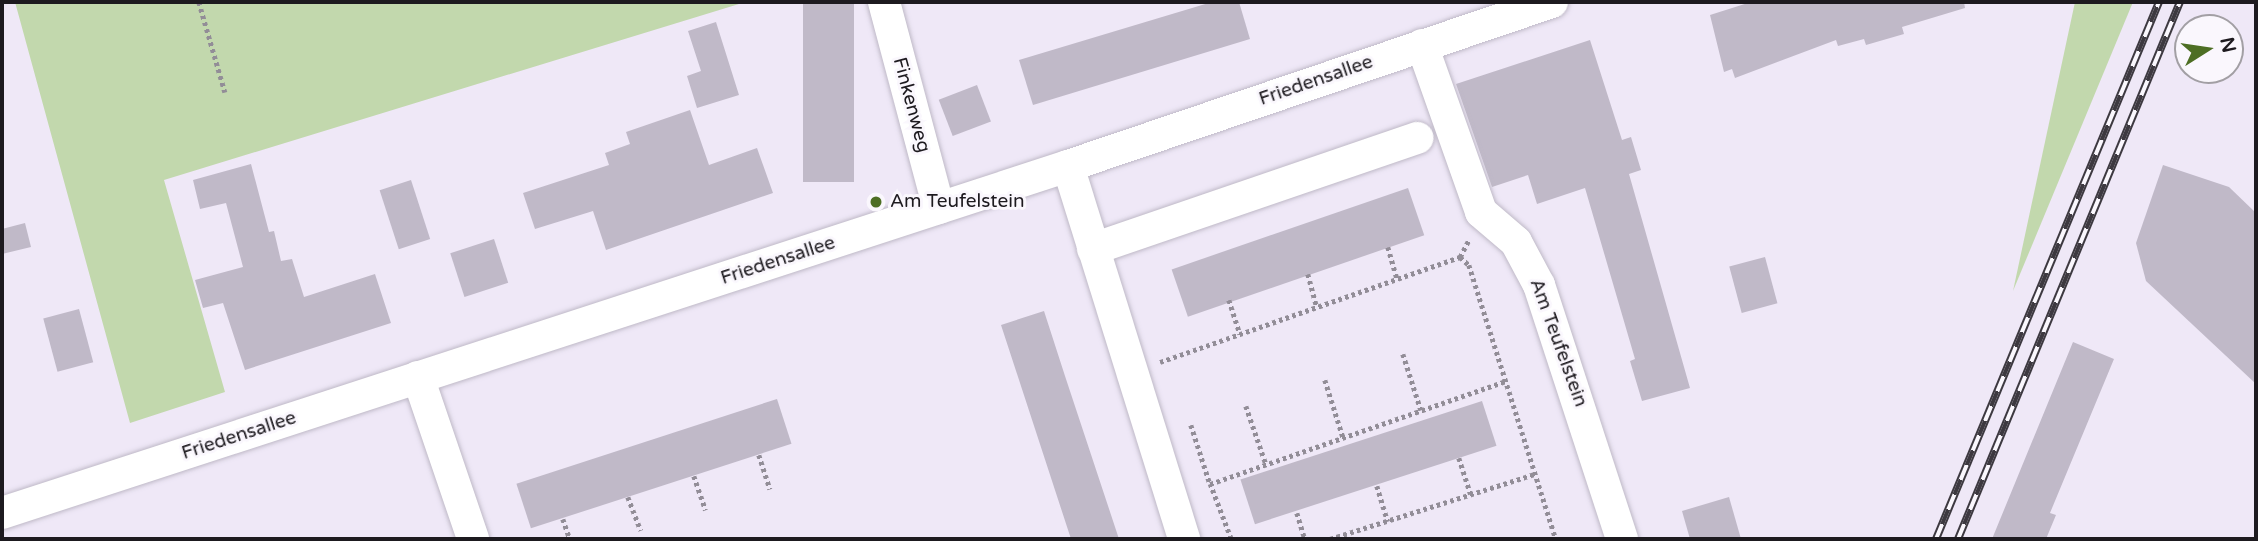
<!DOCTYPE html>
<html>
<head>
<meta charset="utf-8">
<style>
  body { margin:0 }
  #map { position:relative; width:2258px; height:541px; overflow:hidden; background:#efe8f7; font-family:"Varela Round",sans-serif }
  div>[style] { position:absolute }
  .green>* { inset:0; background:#c2d8ad }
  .building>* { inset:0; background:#c0b9c8; transform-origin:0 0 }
  .path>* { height:4.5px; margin-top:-2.25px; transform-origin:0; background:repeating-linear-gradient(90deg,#928d97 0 3.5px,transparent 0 7px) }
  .roads { filter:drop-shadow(0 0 2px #bfb9c7) drop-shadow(0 0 2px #bfb9c7) }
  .minor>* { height:32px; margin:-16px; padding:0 16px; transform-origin:16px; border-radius:16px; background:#fff }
  .rail>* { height:8px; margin-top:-4px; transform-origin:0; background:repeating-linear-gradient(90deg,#faf7fd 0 16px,#3d3940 0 32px); box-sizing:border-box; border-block:2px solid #3d3940 }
  .dots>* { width:19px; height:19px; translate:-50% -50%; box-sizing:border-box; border:4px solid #faf7fd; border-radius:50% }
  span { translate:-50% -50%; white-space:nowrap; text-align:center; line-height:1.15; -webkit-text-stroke:6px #faf7fd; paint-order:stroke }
  .street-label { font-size:19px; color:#1d1a1f }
  .poi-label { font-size:19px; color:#1d1a1f }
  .left { translate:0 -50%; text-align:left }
  .frame { position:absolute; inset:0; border:4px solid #1d1a1f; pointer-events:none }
  .north { position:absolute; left:2174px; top:14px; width:70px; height:70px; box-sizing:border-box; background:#faf7fd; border:2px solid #a29fa4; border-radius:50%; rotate:78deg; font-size:19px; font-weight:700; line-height:28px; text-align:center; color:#1d1a1f }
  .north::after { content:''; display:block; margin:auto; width:24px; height:32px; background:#4d6e24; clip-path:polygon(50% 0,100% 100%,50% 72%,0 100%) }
</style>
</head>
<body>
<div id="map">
  <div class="green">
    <div style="clip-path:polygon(15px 2px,739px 2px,739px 4px,164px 180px,225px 392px,130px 423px)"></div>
    <div style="clip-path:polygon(2075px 2px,2133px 2px,2013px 291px)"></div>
  </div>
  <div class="building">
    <div style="left:803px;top:2px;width:51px;height:180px"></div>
    <div style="clip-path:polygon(1212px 2px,1239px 2px,1250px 39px,1033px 105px,1019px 60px)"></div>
    <div style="clip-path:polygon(1751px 2px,1964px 2px,1965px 8px,1902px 27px,1904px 34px,1866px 45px,1864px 39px,1838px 46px,1836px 40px,1735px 78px,1732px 69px,1724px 72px,1710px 15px)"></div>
    <div style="clip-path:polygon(716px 22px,739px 95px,697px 108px,687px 76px,701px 71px,688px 31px)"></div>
    <div style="clip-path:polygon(1590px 40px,1622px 140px,1631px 137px,1641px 170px,1629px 174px,1690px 388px,1642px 401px,1630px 361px,1635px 359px,1585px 188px,1537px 204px,1528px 175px,1492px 187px,1456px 84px)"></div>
    <div style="left:977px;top:85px;width:39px;height:41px;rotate:69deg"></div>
    <div style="clip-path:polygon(690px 110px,709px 165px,757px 148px,773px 193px,606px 250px,593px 211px,535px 229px,523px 193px,609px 165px,605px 153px,630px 144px,626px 132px)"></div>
    <div style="clip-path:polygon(251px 164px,269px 232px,274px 231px,281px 261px,292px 259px,304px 297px,375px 274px,391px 323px,245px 370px,223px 303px,203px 308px,195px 280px,243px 267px,226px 203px,200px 209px,193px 180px)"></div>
    <div style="clip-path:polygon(2163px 165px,2229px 187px,2256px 213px,2256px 384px,2146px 281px,2136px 243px)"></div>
    <div style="left:411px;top:180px;width:62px;height:33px;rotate:72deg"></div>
    <div style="left:1408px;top:188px;width:50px;height:250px;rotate:71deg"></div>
    <div style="clip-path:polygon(25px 223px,31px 247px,2px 254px,2px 229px)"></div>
    <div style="left:494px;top:239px;width:46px;height:46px;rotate:72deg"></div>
    <div style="left:1765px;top:257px;width:48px;height:37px;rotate:75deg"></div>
    <div style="left:79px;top:309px;width:55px;height:37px;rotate:75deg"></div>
    <div style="clip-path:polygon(1044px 311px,1065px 376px,1119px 539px,1071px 539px,1001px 325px)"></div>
    <div style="clip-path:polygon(2073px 342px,2114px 359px,2050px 513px,2056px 515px,2046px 539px,1992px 539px)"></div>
    <div style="left:777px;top:399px;width:47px;height:274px;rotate:72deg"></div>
    <div style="left:1482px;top:401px;width:47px;height:254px;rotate:72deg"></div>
    <div style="clip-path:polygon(1729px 497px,1741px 539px,1690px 539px,1682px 511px)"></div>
  </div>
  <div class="path">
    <div style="left:199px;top:2px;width:94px;rotate:73.9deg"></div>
    <div style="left:1388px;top:247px;width:33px;rotate:74deg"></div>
    <div style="left:1460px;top:257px;width:12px;rotate:42deg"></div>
    <div style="left:1469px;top:265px;width:287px;rotate:72.4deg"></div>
    <div style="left:1308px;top:274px;width:34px;rotate:75deg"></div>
    <div style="left:1229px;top:300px;width:36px;rotate:72deg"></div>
    <div style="left:1403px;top:354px;width:59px;rotate:72.2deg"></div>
    <div style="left:1160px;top:362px;width:318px;rotate:-19.3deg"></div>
    <div style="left:1460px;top:257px;width:20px;rotate:-63deg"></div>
    <div style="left:1325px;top:380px;width:60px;rotate:72.5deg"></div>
    <div style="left:1246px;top:406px;width:61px;rotate:71deg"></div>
    <div style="left:1191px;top:425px;width:62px;rotate:72.1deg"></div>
    <div style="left:759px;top:455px;width:36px;rotate:72deg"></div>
    <div style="left:1459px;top:458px;width:38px;rotate:72deg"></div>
    <div style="left:694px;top:476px;width:36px;rotate:71deg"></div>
    <div style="left:1377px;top:486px;width:37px;rotate:73deg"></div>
    <div style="left:628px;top:497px;width:36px;rotate:69deg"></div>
    <div style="left:1297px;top:513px;width:27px;rotate:73deg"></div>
    <div style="left:563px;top:519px;width:21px;rotate:71deg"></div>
    <div style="left:1231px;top:539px;width:59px;rotate:-110.9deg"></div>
    <div style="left:1210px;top:484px;width:313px;rotate:-19.2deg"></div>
    <div style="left:1330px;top:539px;width:215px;rotate:-17.6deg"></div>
  </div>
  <div class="roads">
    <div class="minor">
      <div style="left:884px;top:2px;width:213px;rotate:75.1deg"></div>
      <div style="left:1422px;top:45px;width:177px;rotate:70.5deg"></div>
      <div style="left:1481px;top:212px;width:46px;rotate:40.6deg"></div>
      <div style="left:1516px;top:242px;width:49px;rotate:61.9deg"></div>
      <div style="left:1539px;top:285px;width:267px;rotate:71.9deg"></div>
      <div style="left:1068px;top:166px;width:391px;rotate:72.7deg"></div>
      <div style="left:1093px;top:249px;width:343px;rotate:-18.9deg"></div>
      <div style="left:418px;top:377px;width:171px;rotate:71.2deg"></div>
      <div style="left:2px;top:513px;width:1121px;rotate:-18.03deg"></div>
      <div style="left:1068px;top:166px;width:511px;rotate:-18.72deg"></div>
    </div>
  </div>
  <div class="rail">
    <div style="left:1936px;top:539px;width:581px;rotate:-67.45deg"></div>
    <div style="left:1958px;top:539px;width:581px;rotate:-67.54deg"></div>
  </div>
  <div class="dots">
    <div style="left:876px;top:202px;background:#4d6e24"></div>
  </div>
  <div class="street-label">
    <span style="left:1316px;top:81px;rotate:-19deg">Friedensallee</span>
    <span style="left:911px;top:105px;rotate:75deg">Finkenweg</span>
    <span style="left:778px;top:261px;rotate:-18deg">Friedensallee</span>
    <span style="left:1558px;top:343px;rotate:70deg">Am Teufelstein</span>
    <span style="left:239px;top:436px;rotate:-18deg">Friedensallee</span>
  </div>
  <div class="poi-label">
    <span class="left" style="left:890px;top:202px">Am Teufelstein</span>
  </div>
  <div class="frame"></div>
  <div class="north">N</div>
</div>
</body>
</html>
